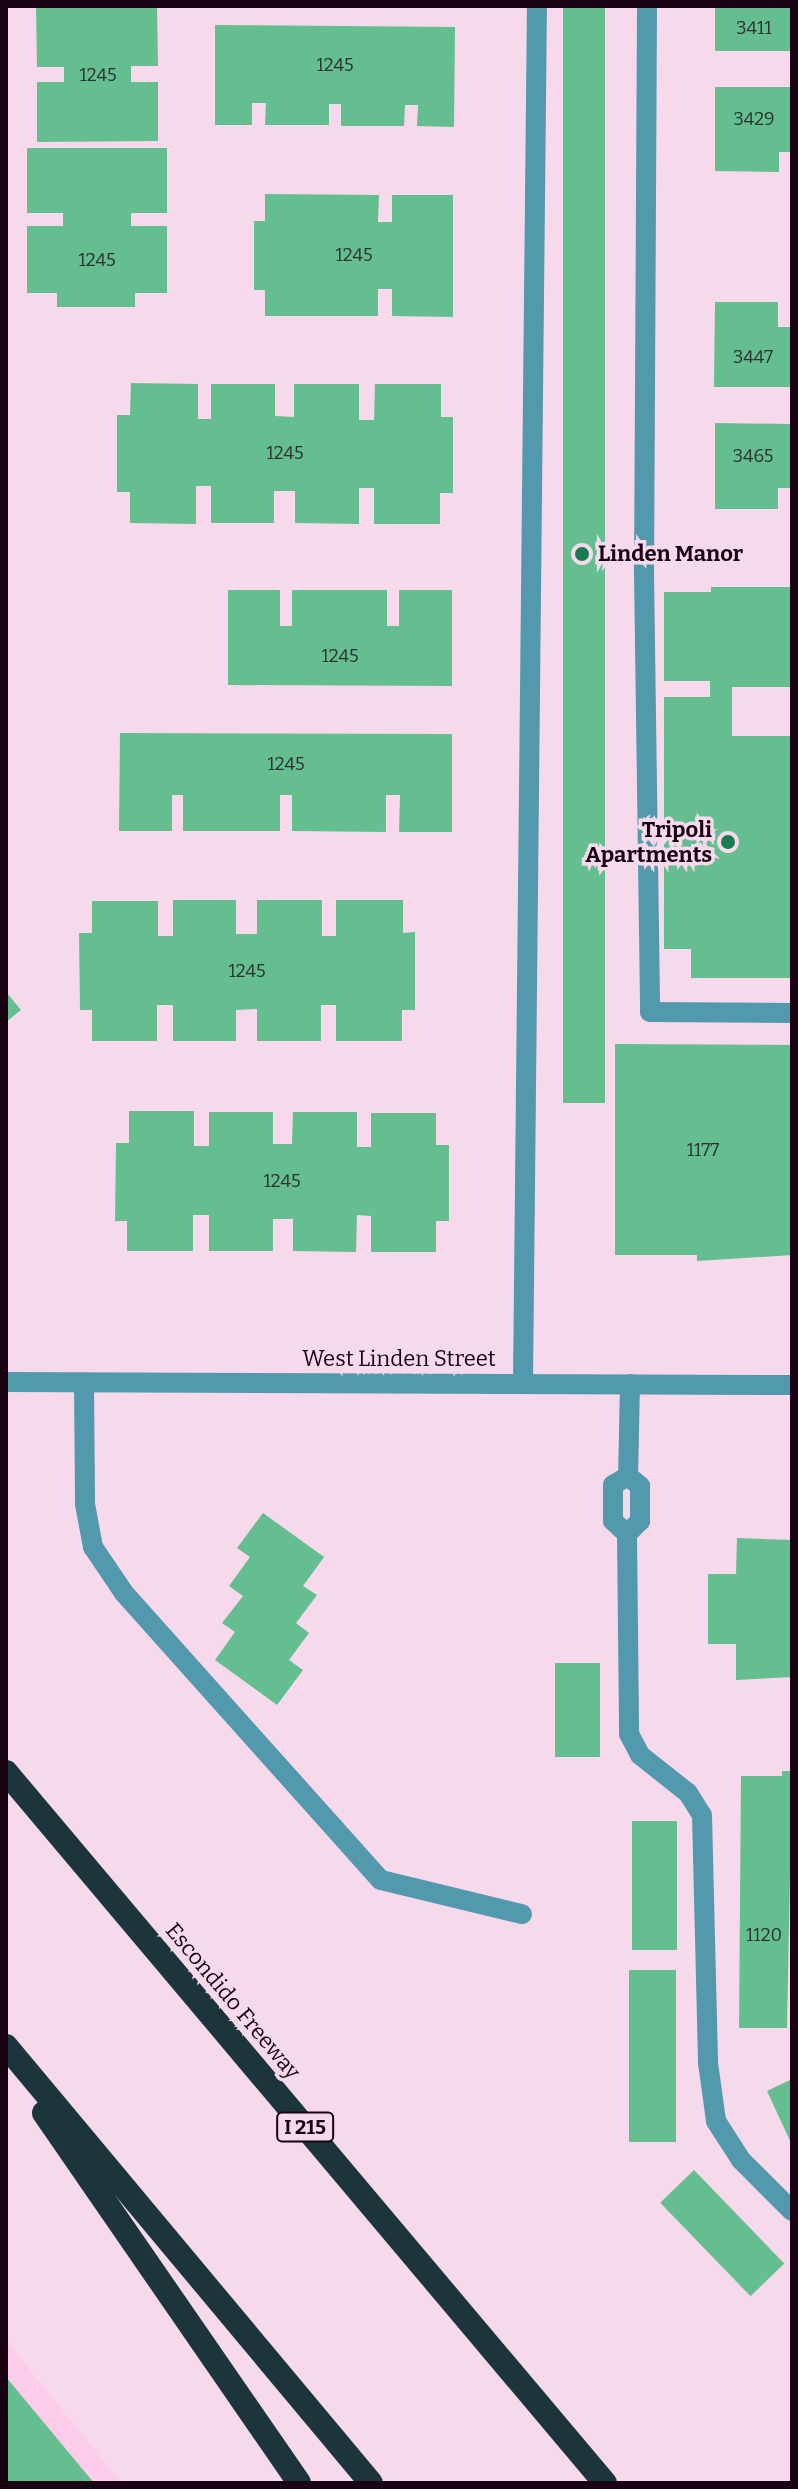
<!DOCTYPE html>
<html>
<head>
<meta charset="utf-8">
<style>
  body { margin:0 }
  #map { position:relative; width:798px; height:2489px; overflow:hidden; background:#f7d9ec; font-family:Bitter,serif }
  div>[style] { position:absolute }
  .built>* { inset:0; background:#fdcceb }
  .building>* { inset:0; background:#65be90; transform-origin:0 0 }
  .service>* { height:20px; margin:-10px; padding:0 10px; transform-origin:10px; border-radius:10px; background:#5399ae }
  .tertiary>* { height:20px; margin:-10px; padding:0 10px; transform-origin:10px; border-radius:10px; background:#5399ae }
  .motorway>* { height:24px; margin:-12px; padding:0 12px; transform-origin:12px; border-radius:12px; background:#1c353d }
  .dots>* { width:22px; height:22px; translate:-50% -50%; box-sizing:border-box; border:4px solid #f7d9ec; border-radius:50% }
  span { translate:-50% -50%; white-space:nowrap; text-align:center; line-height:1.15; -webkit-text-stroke:7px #f7d9ec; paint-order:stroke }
  .number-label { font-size:18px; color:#2c3232 }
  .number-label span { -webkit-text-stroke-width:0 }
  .shield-label span { padding:2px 6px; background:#f7d9ec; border:2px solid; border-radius:6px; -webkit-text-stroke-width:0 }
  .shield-label { font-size:20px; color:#190313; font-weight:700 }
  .poi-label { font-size:22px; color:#190313; font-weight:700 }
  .left { translate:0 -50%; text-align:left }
  .right { translate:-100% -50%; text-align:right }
  .street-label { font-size:22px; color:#190313 }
  .frame { position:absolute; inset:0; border:8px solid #190313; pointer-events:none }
</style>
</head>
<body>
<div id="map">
  <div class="built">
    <div style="clip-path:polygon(6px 2340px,121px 2483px,6px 2483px)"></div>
  </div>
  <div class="building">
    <div style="clip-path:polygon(157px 6px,158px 66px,131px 66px,131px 82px,158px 82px,158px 141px,37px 142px,37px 82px,64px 82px,64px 67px,37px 67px,36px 7px)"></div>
    <div style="left:563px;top:6px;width:42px;height:1097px"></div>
    <div style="left:715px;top:6px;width:77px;height:45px"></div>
    <div style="clip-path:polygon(215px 25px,455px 27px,454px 127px,417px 126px,418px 105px,405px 105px,404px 126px,341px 126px,341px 104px,329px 104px,329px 125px,265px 125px,266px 103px,252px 103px,252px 125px,215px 125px)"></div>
    <div style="clip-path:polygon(715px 87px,792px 87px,792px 152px,779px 152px,779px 172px,715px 171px)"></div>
    <div style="clip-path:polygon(27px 148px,167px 148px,167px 213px,131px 213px,131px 226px,167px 226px,167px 293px,135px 293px,135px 307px,57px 307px,57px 293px,27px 293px,27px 226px,63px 226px,63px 213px,27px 213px)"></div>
    <div style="clip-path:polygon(265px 194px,379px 195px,378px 222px,392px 222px,392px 195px,453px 195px,453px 317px,392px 316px,392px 289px,378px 289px,378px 316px,265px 316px,265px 290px,254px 290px,254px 221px,265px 221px)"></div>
    <div style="clip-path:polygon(715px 302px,778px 302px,778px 327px,792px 327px,792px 387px,714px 387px)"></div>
    <div style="clip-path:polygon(131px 383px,198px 384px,198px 419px,211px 419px,211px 384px,275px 384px,275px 416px,294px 417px,294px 384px,359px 384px,359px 420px,374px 420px,375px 384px,441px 384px,441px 417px,453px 417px,453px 493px,440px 493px,440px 524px,374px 524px,374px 488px,359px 488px,359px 524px,295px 523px,295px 491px,274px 491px,274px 523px,211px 523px,211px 486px,196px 486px,196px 524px,130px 523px,130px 492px,117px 492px,117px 415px,130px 415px)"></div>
    <div style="clip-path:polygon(715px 423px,792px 424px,792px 488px,778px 488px,778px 509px,715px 509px)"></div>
    <div style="clip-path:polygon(711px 587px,792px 587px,792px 687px,732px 687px,732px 736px,792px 736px,792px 978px,691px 978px,691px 949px,664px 949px,664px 697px,710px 697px,710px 681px,664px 681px,664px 592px,711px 592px)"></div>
    <div style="clip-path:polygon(228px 590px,280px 590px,280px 626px,292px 626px,292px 590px,387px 590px,387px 626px,399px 626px,399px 590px,452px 590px,452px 686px,228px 685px)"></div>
    <div style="clip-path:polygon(120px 733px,452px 734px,452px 832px,399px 832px,400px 795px,386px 795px,386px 832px,292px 831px,292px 795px,280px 795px,280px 831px,183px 831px,183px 795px,172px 795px,172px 831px,119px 831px)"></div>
    <div style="clip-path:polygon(173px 900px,236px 900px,236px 934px,257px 934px,257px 900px,322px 900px,322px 936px,336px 936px,336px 900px,403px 900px,403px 933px,415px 932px,415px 1010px,402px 1010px,402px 1041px,336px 1041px,336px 1005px,321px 1005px,321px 1041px,257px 1041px,257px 1009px,236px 1010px,236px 1041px,173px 1041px,173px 1005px,157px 1005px,157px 1041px,92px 1041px,92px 1010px,80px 1010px,79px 933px,92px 933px,92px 901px,158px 901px,158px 936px,173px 936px)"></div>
    <div style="clip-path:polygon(6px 992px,21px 1010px,6px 1022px)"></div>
    <div style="clip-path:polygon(615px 1044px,792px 1045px,792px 1255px,697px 1261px,697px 1255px,615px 1255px)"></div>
    <div style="clip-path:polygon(129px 1111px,194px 1111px,194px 1146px,209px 1146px,209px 1112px,273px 1112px,273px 1144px,292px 1144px,293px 1112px,357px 1112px,357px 1147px,371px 1147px,371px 1113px,436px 1113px,436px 1145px,449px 1145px,449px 1221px,436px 1221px,436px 1252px,371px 1252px,371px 1216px,357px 1215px,356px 1252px,293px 1251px,293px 1219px,273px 1219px,273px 1251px,209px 1251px,209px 1215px,193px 1215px,193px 1251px,127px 1251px,127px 1221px,115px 1221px,116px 1143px,129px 1143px)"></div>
    <div style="clip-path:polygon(263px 1513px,324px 1557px,303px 1586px,317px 1595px,296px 1623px,309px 1633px,289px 1660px,303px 1670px,277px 1705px,215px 1660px,235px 1632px,222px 1623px,243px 1596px,229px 1586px,250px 1557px,237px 1548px)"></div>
    <div style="clip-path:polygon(737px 1538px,792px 1540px,792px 1677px,736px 1680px,736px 1644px,708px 1644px,708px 1574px,736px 1574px)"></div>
    <div style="left:555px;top:1663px;width:45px;height:94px"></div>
    <div style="clip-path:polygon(782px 1771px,792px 1771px,787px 2028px,739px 2028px,741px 1776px,782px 1776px)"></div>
    <div style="left:632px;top:1821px;width:45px;height:129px"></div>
    <div style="left:629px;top:1970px;width:47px;height:172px"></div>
    <div style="clip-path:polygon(792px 2079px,792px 2145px,767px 2091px)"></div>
    <div style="left:694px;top:2170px;width:130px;height:47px;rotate:46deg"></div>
    <div style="clip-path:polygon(6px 2377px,94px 2483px,6px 2483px)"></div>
  </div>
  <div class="service">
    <div style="left:647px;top:6px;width:566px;rotate:90.3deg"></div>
    <div style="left:644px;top:572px;width:440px;rotate:89.2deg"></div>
    <div style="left:650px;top:1012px;width:142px;rotate:0.4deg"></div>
    <div style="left:84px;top:1383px;width:121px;rotate:89.5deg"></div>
    <div style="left:85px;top:1504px;width:44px;rotate:79.5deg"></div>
    <div style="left:93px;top:1547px;width:55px;rotate:56deg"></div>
    <div style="left:124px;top:1593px;width:385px;rotate:48.2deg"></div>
    <div style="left:381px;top:1880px;width:145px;rotate:13.6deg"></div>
    <div style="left:523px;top:1383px;width:1377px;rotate:-89.42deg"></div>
    <div style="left:630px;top:1384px;width:92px;rotate:91.2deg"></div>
    <div style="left:628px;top:1476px;width:16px;rotate:40deg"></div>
    <div style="left:640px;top:1486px;width:35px;rotate:90deg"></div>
    <div style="left:640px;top:1521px;width:18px;rotate:135deg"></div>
    <div style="left:627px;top:1534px;width:200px;rotate:89.4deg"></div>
    <div style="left:629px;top:1734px;width:24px;rotate:62deg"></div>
    <div style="left:640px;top:1755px;width:61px;rotate:38.4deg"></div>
    <div style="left:688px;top:1793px;width:26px;rotate:58deg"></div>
    <div style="left:702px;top:1815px;width:248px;rotate:88.6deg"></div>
    <div style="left:708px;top:2063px;width:59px;rotate:82.1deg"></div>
    <div style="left:716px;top:2121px;width:46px;rotate:57.3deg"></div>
    <div style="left:741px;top:2160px;width:72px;rotate:45deg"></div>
    <div style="left:627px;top:1534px;width:19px;rotate:-137deg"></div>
    <div style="left:613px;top:1521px;width:36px;rotate:-90deg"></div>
    <div style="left:613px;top:1485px;width:17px;rotate:-31deg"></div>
  </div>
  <div class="tertiary">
    <div style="left:6px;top:1382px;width:786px;rotate:0.22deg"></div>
  </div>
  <div class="motorway">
    <div style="left:6px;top:1772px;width:930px;rotate:49.89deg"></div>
    <div style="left:6px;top:2046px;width:569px;rotate:50.13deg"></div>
    <div style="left:44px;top:2113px;width:449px;rotate:55.4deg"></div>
  </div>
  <div class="dots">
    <div style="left:582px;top:554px;background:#1a7a51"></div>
    <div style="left:728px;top:842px;background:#1a7a51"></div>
  </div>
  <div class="number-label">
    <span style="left:754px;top:28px">3411</span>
    <span style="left:335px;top:65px">1245</span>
    <span style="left:98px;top:75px">1245</span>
    <span style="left:754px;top:119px">3429</span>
    <span style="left:354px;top:255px">1245</span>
    <span style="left:97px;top:260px">1245</span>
    <span style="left:753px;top:357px">3447</span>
    <span style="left:285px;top:453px">1245</span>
    <span style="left:753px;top:456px">3465</span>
    <span style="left:340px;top:656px">1245</span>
    <span style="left:286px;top:764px">1245</span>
    <span style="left:247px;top:971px">1245</span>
    <span style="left:703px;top:1150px">1177</span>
    <span style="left:282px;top:1181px">1245</span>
    <span style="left:764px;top:1935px">1120</span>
  </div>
  <div class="shield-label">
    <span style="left:305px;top:2127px">I 215</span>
  </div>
  <div class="poi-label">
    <span class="left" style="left:598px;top:554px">Linden Manor</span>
    <span class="right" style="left:712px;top:842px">Tripoli<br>Apartments</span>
  </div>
  <div class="street-label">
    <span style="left:399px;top:1359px">West Linden Street</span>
    <span style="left:233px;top:2001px;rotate:50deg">Escondido Freeway</span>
  </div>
  <div class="frame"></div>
</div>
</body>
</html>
